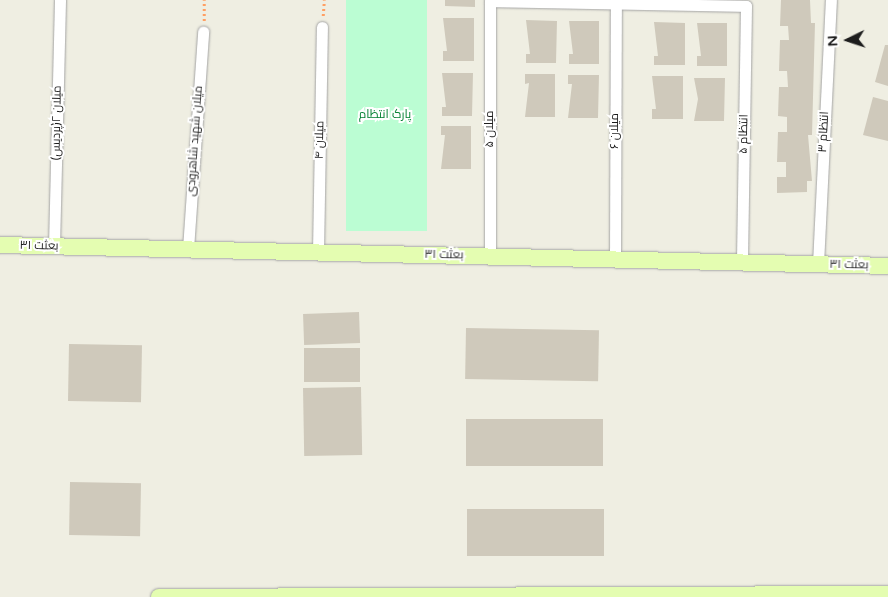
<!DOCTYPE html>
<html>
<head>
<meta charset="utf-8">
<style>
  body { margin:0 }
  #map { position:relative; width:888px; height:597px; overflow:hidden; background:#efeee2; font-family:"Varela Round",Cairo,sans-serif }
  div>[style] { position:absolute }
  .park>* { inset:0; background:#bbfdd3; transform-origin:0 0 }
  .building>* { inset:0; background:#cfc9bb; transform-origin:0 0 }
  .path>* { height:2.5px; margin-top:-1.25px; transform-origin:0; background:repeating-linear-gradient(90deg,#ff9f63 0 2.5px,transparent 0 5px) }
  .roads { filter:drop-shadow(0 0 1px #a4a4a4) drop-shadow(0 0 1px #a4a4a4) }
  .street>* { height:11px; margin:-5.5px; padding:0 5.5px; transform-origin:5.5px; border-radius:5.5px; background:#fff }
  .secondary>* { height:16px; margin:-8px; padding:0 8px; transform-origin:8px; border-radius:8px; background:#e4fdb1 }
  span { translate:-50% -50%; white-space:nowrap; text-align:center; line-height:1.15; -webkit-text-stroke:4px #fff; paint-order:stroke }
  .park-label { font-size:12px; color:#058133 }
  .street-label { font-size:12px; color:#1d1d1d }
  .north { position:absolute; left:823px; top:15px; width:50px; height:50px; -webkit-text-stroke:4px #fff; paint-order:stroke; rotate:266deg; font-size:14px; font-weight:700; line-height:20px; text-align:center; color:#1d1d1d }
  .north::after { content:''; display:block; margin:auto; width:18px; height:22px; background:#1d1d1d; clip-path:polygon(50% 0,100% 100%,50% 72%,0 100%) }
</style>
</head>
<body>
<div id="map">
  <div class="park">
    <div style="left:346px;top:0;width:81px;height:231px"></div>
  </div>
  <div class="building">
    <div style="clip-path:polygon(445px 0,475px 0,475px 7px,445px 6px)"></div>
    <div style="clip-path:polygon(781px 0,810px 0,811px 23px,815px 23px,812px 135px,808px 135px,812px 181px,807px 181px,807px 192px,777px 193px,777px 177px,786px 177px,786px 162px,777px 162px,778px 132px,787px 132px,787px 117px,778px 116px,779px 87px,788px 87px,787px 71px,779px 71px,780px 40px,789px 40px,788px 26px,780px 26px)"></div>
    <div style="clip-path:polygon(443px 18px,474px 18px,474px 61px,443px 61px,443px 51px,447px 51px)"></div>
    <div style="clip-path:polygon(526px 20px,557px 21px,556px 63px,526px 63px,526px 54px,530px 54px)"></div>
    <div style="clip-path:polygon(569px 21px,599px 21px,599px 64px,569px 64px,569px 54px,573px 54px)"></div>
    <div style="clip-path:polygon(654px 22px,685px 23px,685px 65px,654px 65px,654px 56px,658px 56px)"></div>
    <div style="clip-path:polygon(697px 23px,727px 23px,727px 66px,697px 66px,697px 56px,701px 56px)"></div>
    <div style="clip-path:polygon(885px 45px,888px 45px,888px 86px,875px 82px)"></div>
    <div style="clip-path:polygon(442px 73px,473px 73px,472px 116px,442px 116px,442px 107px,446px 107px)"></div>
    <div style="clip-path:polygon(525px 74px,555px 74px,555px 117px,525px 117px,529px 83px,525px 84px)"></div>
    <div style="clip-path:polygon(568px 75px,599px 75px,598px 118px,568px 118px,572px 84px,568px 84px)"></div>
    <div style="clip-path:polygon(652px 76px,683px 76px,683px 119px,652px 119px,652px 109px,656px 109px)"></div>
    <div style="clip-path:polygon(694px 78px,725px 78px,724px 121px,694px 121px,698px 99px)"></div>
    <div style="clip-path:polygon(873px 97px,888px 101px,888px 141px,863px 135px)"></div>
    <div style="clip-path:polygon(441px 126px,471px 126px,471px 169px,441px 169px,445px 135px,441px 135px)"></div>
    <div style="left:359px;top:312px;width:31px;height:56px;rotate:88deg"></div>
    <div style="left:466px;top:328px;width:133px;height:51px;rotate:1deg"></div>
    <div style="left:69px;top:344px;width:73px;height:57px;rotate:1deg"></div>
    <div style="left:304px;top:348px;width:56px;height:34px"></div>
    <div style="left:361px;top:387px;width:68px;height:58px;rotate:89deg"></div>
    <div style="left:466px;top:419px;width:137px;height:47px"></div>
    <div style="left:70px;top:482px;width:71px;height:53px;rotate:1deg"></div>
    <div style="left:467px;top:509px;width:137px;height:47px"></div>
  </div>
  <div class="path">
    <div style="left:323px;top:16px;width:16px;rotate:-86deg"></div>
    <div style="left:204px;top:21px;width:21px;rotate:-90deg"></div>
  </div>
  <div class="roads">
    <div class="street">
      <div style="left:54px;top:246px;width:246px;rotate:-88.6deg"></div>
      <div style="left:188px;top:249px;width:218px;rotate:-86deg"></div>
      <div style="left:318px;top:252px;width:225px;rotate:-89deg"></div>
      <div style="left:490px;top:256px;width:255px;rotate:-90deg"></div>
      <div style="left:490px;top:1px;width:256px;rotate:1.1deg"></div>
      <div style="left:746px;top:6px;width:256px;rotate:90.9deg"></div>
      <div style="left:615px;top:259px;width:256px;rotate:-89.8deg"></div>
      <div style="left:818px;top:264px;width:264px;rotate:-87.2deg"></div>
    </div>
    <div class="secondary">
      <div style="left:0;top:245px;width:888px;rotate:1.35deg"></div>
      <div style="left:159px;top:597px;width:729px;rotate:-0.24deg"></div>
    </div>
  </div>
  <div class="park-label">
    <span style="left:385px;top:115px">پارک انتظام</span>
  </div>
  <div class="street-label">
    <span style="left:57px;top:123px;rotate:-89deg">میلان ۲(پردیس)</span>
    <span style="left:490px;top:129px;rotate:-90deg">میلان ۵</span>
    <span style="left:615px;top:131px;rotate:-90deg">میلان ۶</span>
    <span style="left:824px;top:132px;rotate:-87deg">انتظام ۳</span>
    <span style="left:744px;top:134px;rotate:-89deg">انتظام ۵</span>
    <span style="left:320px;top:140px;rotate:-89deg">میلان ۴</span>
    <span style="left:195px;top:141px;rotate:-86deg">میلان شهید شاهرودی</span>
    <span style="left:39px;top:246px;rotate:1deg">بعثت ۳۱</span>
    <span style="left:444px;top:255px;rotate:1deg">بعثت ۳۱</span>
    <span style="left:849px;top:265px;rotate:1deg">بعثت ۳۱</span>
  </div>
  <div class="north">N</div>
</div>
</body>
</html>
